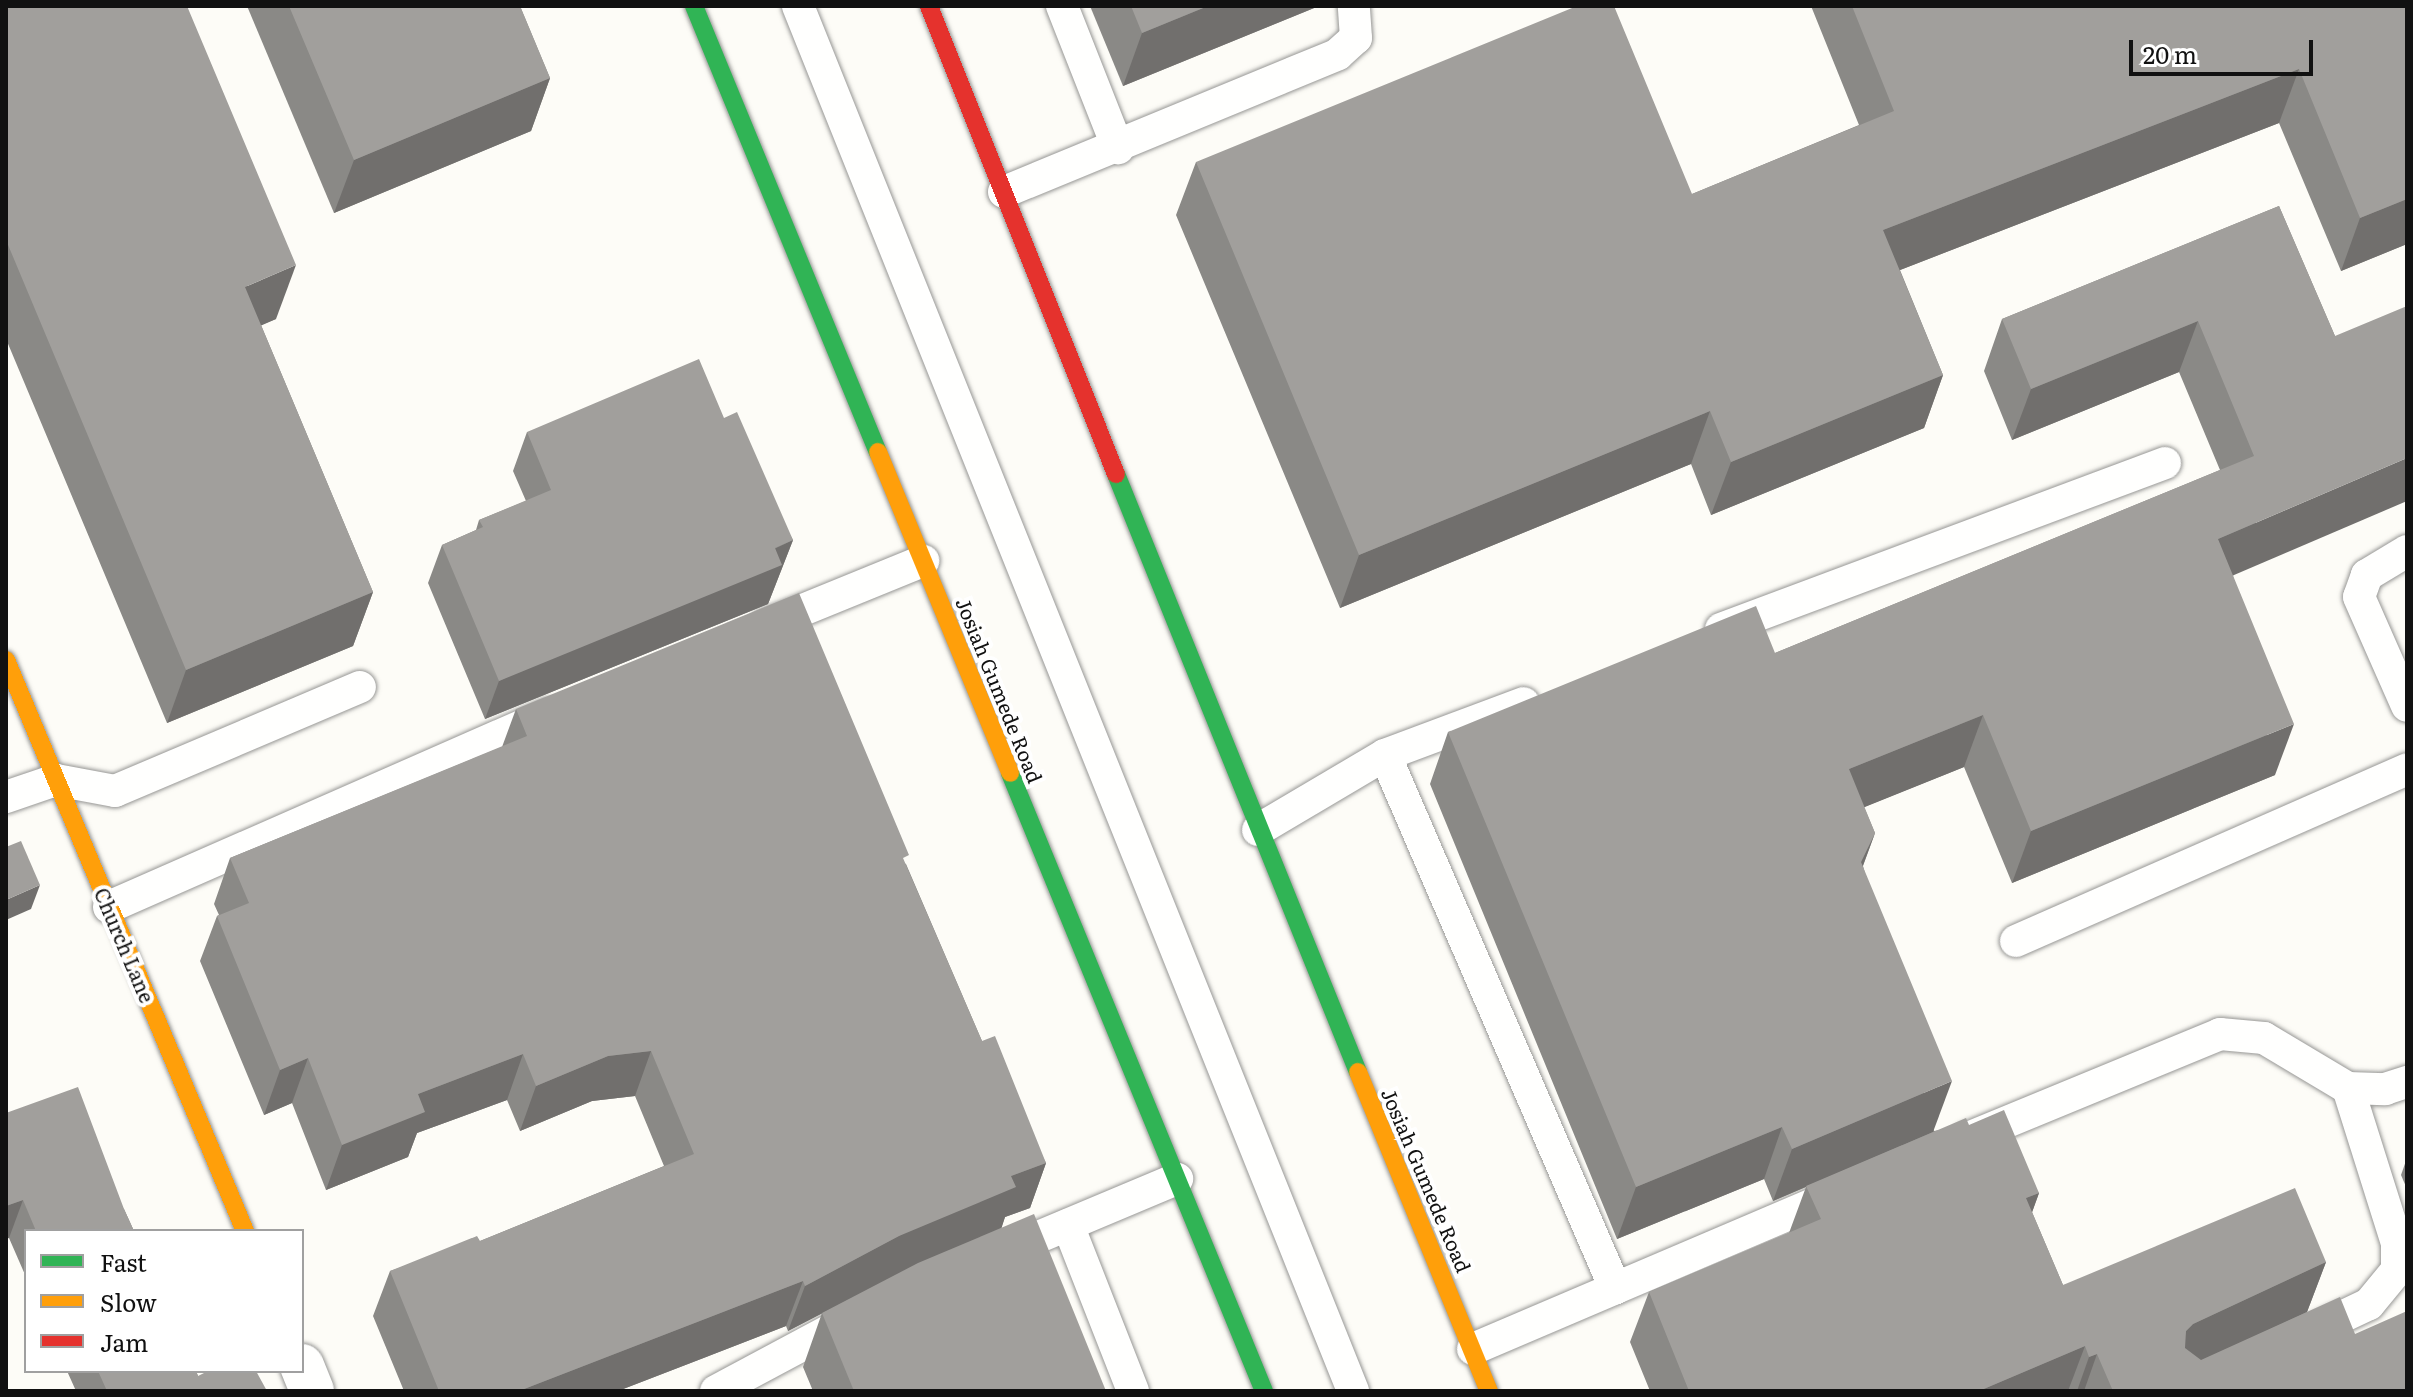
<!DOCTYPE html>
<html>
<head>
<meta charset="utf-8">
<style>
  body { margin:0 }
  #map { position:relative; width:2413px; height:1397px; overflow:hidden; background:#fdfcf7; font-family:Literata,serif }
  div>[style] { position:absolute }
  .roads { filter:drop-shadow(0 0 2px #979795) drop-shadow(0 0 2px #979795) }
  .lane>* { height:32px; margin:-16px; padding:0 16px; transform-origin:16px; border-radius:16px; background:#fffffe }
  .street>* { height:44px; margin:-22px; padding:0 22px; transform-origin:22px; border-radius:22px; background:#fffffe }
  .fast>* { height:18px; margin:-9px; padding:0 9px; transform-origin:9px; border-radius:9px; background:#30b455 }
  .slow>* { height:18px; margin:-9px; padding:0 9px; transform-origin:9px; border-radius:9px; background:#ff9f0a }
  .jam>* { height:18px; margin:-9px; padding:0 9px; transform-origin:9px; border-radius:9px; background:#e5322d }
  .wall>* { inset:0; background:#8a8986 }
  .shaded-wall>* { inset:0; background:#716f6d }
  .building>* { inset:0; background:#a19f9c }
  span { translate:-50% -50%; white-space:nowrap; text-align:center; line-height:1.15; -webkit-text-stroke:8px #fff; paint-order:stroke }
  .street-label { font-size:20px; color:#111 }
  .frame { position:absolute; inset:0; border:8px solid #111; pointer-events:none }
  .legend { position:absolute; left:24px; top:1229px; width:280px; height:144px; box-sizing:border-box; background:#fff; border:2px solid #a0a0a0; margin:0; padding:10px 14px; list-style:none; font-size:24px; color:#111 }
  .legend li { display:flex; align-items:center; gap:16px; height:40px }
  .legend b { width:40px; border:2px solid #a0a0a0 }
  .scale { position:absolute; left:2129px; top:40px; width:184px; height:36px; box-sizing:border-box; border:4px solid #111; border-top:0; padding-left:10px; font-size:24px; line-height:28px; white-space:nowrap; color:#111; -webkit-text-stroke:6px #fff; paint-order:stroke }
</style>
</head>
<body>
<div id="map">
  <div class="roads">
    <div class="lane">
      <div style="left:798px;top:6px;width:1492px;rotate:68.16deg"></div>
      <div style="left:1062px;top:6px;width:153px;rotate:68.5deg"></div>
      <div style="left:1004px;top:192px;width:361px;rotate:-22.4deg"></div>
      <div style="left:1338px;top:54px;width:24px;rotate:-42deg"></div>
      <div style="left:1356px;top:38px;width:32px;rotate:-94deg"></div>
      <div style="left:2407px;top:551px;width:47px;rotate:149deg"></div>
      <div style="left:2367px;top:575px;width:23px;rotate:110deg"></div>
      <div style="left:2359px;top:597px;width:119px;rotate:66.2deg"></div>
      <div style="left:766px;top:625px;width:170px;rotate:-22.2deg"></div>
      <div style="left:1721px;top:629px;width:474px;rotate:-20.5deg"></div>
      <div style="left:1385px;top:755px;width:581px;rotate:66.66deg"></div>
      <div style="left:6px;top:797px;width:53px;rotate:-18.8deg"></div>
      <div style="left:56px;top:780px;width:60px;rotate:10.6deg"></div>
      <div style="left:115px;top:791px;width:266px;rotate:-23deg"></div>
      <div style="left:1258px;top:830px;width:147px;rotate:-30.6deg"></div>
      <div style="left:1385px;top:755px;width:148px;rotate:-20.5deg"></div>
      <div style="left:109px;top:907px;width:480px;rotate:-23.7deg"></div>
      <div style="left:2016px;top:941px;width:427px;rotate:-23.7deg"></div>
      <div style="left:2348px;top:1088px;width:37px;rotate:2deg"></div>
      <div style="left:2385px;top:1089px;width:23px;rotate:-18deg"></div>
      <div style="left:1968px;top:1138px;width:273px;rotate:-22.4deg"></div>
      <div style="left:2220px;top:1034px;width:44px;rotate:5.2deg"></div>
      <div style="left:2264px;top:1038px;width:98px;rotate:30.8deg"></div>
      <div style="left:2348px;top:1088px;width:163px;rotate:72.5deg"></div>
      <div style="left:2397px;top:1243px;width:27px;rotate:90deg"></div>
      <div style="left:2397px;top:1270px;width:44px;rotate:129.5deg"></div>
      <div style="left:2369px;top:1304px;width:65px;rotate:154.6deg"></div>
      <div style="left:1068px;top:1225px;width:178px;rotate:68.6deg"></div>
      <div style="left:1003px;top:1252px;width:189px;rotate:-22.8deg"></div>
      <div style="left:1473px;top:1349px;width:396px;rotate:-23.1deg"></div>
      <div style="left:716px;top:1391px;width:153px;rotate:-28.1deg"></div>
    </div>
    <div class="street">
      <div style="left:302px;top:1366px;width:27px;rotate:68deg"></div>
    </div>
    <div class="fast">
      <div style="left:694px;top:6px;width:482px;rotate:67.6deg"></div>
      <div style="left:1116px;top:474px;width:645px;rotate:67.97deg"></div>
      <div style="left:1010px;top:773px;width:668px;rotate:67.66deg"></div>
    </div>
    <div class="slow">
      <div style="left:878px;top:452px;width:347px;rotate:67.6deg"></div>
      <div style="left:6px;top:660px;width:619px;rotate:67.29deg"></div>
      <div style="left:1358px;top:1072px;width:345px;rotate:67.7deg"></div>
    </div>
    <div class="jam">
      <div style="left:929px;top:6px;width:504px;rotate:68.22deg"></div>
    </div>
  </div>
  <div class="wall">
    <div style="clip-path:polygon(6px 6px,276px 319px,261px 325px,373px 592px,353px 646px,167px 723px,6px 339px)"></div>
    <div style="clip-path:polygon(247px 6px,520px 6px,550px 78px,531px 131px,334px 213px)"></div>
    <div style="clip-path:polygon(1090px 6px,1319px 6px,1123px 86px)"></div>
    <div style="clip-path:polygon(1811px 6px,2407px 6px,2407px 244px,2341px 271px,2279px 123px,1900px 270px,1943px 375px,1924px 428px,1711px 515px,1691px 464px,1340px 608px,1176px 215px,1196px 162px,1692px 194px,1859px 125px)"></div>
    <div style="clip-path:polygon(2279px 206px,2335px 336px,2233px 576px,2275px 775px,2012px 883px,1964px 767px,1864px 807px,1875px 833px,1863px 866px,1934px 1131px,1969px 1125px,2039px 1193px,2032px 1212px,2063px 1285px,2326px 1262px,2307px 1312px,2355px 1334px,2407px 1391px,1650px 1391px,1630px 1342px,1649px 1292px,1789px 1233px,1806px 1187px,1773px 1201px,1764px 1179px,1617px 1239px,1430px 784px,1448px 732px,1775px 653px,2220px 470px,2179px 372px,2012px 440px,1984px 371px,2002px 319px)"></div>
    <div style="clip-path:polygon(724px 418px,793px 540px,768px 604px,485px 719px,428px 583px,442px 545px,476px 530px,479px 520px,526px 501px,513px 471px,527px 432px)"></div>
    <div style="clip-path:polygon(516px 709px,906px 864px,982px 1041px,1046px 1163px,1030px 1208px,1005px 1217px,1001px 1228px,1106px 1391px,813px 1391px,803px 1367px,822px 1313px,788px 1331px,786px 1326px,618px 1391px,404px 1391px,373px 1316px,390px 1271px,480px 1241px,664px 1166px,635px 1096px,592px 1101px,520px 1131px,507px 1100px,417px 1133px,408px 1157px,326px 1190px,292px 1103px,264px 1115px,200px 961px,217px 916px,219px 915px,214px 904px,230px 858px,502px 747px)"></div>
    <div style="clip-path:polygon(6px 1113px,124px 1209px,134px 1231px,26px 1231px,26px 1277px,9px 1238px)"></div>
    <div style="clip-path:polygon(2407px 1158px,2407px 1189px,2401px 1175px)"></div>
    <div style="clip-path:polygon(67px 1371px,196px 1371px,198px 1376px,267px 1391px,76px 1391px)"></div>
  </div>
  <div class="shaded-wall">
    <div style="clip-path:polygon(1208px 6px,1319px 6px,1123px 86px,1142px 33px)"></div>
    <div style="clip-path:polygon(2299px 69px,2279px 123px,1864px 284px,1883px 230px)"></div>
    <div style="clip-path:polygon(550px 78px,531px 131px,334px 213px,354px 160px)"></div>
    <div style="clip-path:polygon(2407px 199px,2407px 244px,2341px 271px,2360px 218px)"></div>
    <div style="clip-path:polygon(296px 265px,276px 319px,225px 341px,245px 287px)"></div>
    <div style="clip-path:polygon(2198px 321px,2179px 372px,2012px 440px,2031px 389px)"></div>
    <div style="clip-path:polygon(1943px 375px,1924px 428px,1711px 515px,1731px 462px)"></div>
    <div style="clip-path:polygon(1710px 411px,1691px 464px,1340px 608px,1359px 555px)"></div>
    <div style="clip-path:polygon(2407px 458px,2407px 501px,2199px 590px,2218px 539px)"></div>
    <div style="clip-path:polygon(793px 540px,768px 604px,485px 719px,499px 681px)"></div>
    <div style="clip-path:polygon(373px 592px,353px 646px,167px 723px,186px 670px)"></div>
    <div style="clip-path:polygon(1983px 715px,1964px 767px,1830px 821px,1849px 769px)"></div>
    <div style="clip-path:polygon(2294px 724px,2275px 775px,2012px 883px,2031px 831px)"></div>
    <div style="clip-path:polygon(1875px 833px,1856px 884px,1861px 862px)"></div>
    <div style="clip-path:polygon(40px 885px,31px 909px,6px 920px,6px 900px)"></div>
    <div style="clip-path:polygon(651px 1051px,635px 1096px,592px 1101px,520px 1131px,536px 1086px,608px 1056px)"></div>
    <div style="clip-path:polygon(523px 1054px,507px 1100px,417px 1133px,408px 1157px,326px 1190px,342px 1145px,418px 1094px)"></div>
    <div style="clip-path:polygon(308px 1058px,292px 1103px,264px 1115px,280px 1070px)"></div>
    <div style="clip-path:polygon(1952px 1081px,1933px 1132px,1773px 1201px,1792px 1149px)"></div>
    <div style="clip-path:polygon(1782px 1127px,1764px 1179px,1617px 1239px,1636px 1187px)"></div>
    <div style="clip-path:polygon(1046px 1163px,1030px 1208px,1005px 1217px,1000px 1233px,883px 1282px,788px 1331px,805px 1286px,1011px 1176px)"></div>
    <div style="clip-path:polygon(2039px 1193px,2021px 1243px,2026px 1198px)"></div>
    <div style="clip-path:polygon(23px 1200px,9px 1238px,6px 1239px,6px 1206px)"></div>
    <div style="clip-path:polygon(2326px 1262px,2307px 1312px,2175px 1374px,2186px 1331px,2193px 1324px)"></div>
    <div style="clip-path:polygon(803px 1281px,786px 1326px,618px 1391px,519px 1391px)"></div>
    <div style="clip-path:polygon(2085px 1346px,2068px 1391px,1979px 1391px)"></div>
    <div style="clip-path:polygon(2097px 1354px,2084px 1391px,2077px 1391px,2089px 1357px)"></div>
  </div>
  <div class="building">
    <div style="clip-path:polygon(6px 6px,187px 6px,296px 265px,245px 287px,373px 592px,186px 670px,6px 240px)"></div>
    <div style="clip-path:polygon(289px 6px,520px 6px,550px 78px,354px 160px)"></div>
    <div style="clip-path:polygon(1131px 6px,1208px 6px,1142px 33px)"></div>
    <div style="clip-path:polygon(1577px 6px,1614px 6px,1692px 194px,1894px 111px,1852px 6px,2407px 6px,2407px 199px,2360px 218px,2299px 69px,1883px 230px,1943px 375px,1731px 462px,1710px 411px,1359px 555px,1196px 162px)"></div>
    <div style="clip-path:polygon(2279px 206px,2335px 336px,2407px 306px,2407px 458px,2218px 539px,2294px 724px,2031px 831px,1983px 715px,1849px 769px,1875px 833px,1861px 862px,1952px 1081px,1792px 1149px,1782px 1127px,1636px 1187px,1448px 732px,1756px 606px,1775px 653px,2254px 456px,2198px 321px,2031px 389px,2002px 319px)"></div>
    <div style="clip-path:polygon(699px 359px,724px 418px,737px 412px,793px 540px,775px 548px,782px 565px,499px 681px,442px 545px,483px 527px,479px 520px,551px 490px,527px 432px)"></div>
    <div style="clip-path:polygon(799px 593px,909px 855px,903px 858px,982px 1041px,995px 1036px,1046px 1163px,1011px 1176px,1016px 1187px,899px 1236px,805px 1286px,803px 1281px,519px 1391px,439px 1391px,390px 1271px,477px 1236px,480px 1241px,694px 1154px,651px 1051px,608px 1056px,536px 1086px,523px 1054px,418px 1094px,425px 1112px,342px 1145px,308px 1058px,280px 1070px,217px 916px,249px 903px,230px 858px,527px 736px,516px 709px)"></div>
    <div style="clip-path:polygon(21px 841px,40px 885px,6px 900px,6px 847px)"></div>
    <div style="clip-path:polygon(78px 1087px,124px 1209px,134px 1231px,36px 1231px,23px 1200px,6px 1206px,6px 1113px)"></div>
    <div style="clip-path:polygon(2004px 1110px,2039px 1193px,2026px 1198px,2063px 1285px,2295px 1188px,2326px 1262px,2193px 1324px,2186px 1331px,2185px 1348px,2201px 1360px,2340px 1297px,2355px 1334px,2407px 1311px,2407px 1391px,2113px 1391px,2097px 1354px,2089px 1357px,2085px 1346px,1979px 1391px,1689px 1391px,1649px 1292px,1821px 1219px,1806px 1186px,1966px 1118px,1969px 1125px)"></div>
    <div style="clip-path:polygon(1034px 1214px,1106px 1391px,854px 1391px,822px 1313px,918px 1263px)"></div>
    <div style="clip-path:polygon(98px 1371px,196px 1371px,198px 1376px,208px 1371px,256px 1371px,267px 1391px,107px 1391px)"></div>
  </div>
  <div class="street-label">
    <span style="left:1000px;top:690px;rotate:68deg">Josiah Gumede Road</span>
    <span style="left:125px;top:945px;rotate:67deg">Church Lane</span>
    <span style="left:1427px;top:1180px;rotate:67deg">Josiah Gumede Road</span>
  </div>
  <div class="frame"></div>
  <ul class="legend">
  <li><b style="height:10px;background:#30b455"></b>Fast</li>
  <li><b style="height:10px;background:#ff9f0a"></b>Slow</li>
  <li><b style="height:10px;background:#e5322d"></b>Jam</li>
  </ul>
  <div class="scale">20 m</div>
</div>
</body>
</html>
